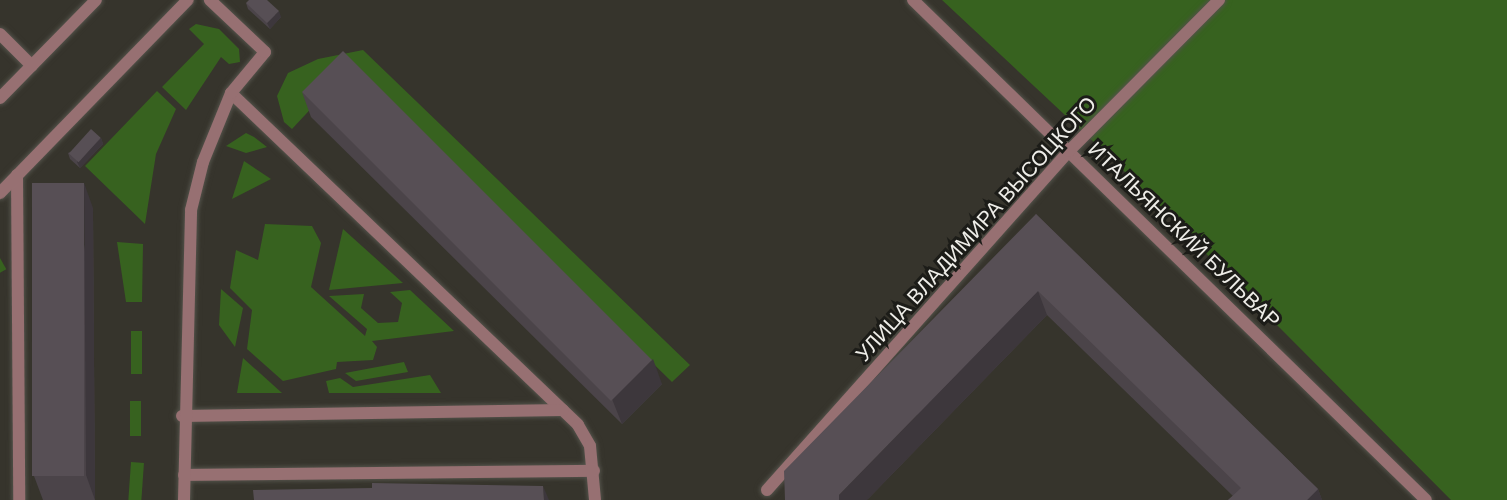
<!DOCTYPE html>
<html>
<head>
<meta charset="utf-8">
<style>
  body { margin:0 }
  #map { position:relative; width:1507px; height:500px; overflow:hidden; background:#36342c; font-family:Arial,sans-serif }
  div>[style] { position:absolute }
  .green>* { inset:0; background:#37621f; transform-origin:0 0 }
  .roads { filter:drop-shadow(0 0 2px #53524a) drop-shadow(0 0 2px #53524a) }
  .service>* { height:12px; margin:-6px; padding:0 6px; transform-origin:6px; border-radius:6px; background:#977072 }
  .minor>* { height:12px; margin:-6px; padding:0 6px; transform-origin:6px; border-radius:6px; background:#977072 }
  .wall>* { inset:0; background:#4b4449 }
  .shaded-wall>* { inset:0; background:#3d373c }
  .building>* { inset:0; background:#574f55; transform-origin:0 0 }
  span { translate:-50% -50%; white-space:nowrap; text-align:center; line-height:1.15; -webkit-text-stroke:6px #1c1c18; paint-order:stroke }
  .street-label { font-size:21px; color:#eeede8 }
</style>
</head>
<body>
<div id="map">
  <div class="green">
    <div style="clip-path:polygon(942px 0,1507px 0,1507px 500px,1451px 500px,1112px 159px)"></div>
    <div style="clip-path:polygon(196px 24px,219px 29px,239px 49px,240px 62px,229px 64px,221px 57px,186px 110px,162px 87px,204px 44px,189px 29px)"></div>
    <div style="clip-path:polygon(363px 50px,690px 365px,672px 382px,357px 74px,346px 71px,292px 129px,284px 122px,277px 96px,288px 73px,318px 59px)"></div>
    <div style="clip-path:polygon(157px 91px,176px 109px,156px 154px,145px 224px,85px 166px)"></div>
    <div style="clip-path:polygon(246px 133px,254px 137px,267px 147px,246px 153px,226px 146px)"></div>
    <div style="clip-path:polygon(244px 161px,271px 179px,232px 199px)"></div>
    <div style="clip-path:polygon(265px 224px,312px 226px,321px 243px,311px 287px,365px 336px,367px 329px,329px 296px,364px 294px,361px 308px,378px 323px,398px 322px,402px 303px,390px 292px,410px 290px,454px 331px,372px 341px,377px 347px,373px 360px,337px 362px,336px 369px,283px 381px,247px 349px,252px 310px,230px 288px,236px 250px,258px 260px)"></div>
    <div style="clip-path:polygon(343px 229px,403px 283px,329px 290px)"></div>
    <div style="clip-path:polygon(117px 242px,143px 244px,142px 302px,126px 302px)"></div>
    <div style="left:0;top:258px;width:13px;height:242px;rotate:61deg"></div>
    <div style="clip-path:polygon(221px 289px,243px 308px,235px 347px,219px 325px)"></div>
    <div style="left:131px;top:331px;width:11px;height:43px"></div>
    <div style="clip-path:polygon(243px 358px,282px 393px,237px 393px)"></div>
    <div style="clip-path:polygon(404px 362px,408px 372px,356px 381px,345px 373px)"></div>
    <div style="clip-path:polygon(430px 375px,441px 393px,329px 393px,326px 381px,340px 378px,353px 387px)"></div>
    <div style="left:130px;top:401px;width:11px;height:35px"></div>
    <div style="left:131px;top:462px;width:13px;height:38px;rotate:4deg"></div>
  </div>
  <div class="roads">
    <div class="service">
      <div style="left:0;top:34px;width:45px;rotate:45deg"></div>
      <div style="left:231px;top:93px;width:480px;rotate:43.7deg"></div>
      <div style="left:578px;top:425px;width:24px;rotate:60deg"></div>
      <div style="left:590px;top:446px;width:54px;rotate:84.7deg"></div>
      <div style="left:0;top:98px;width:137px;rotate:-45.6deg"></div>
      <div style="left:17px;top:175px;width:325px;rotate:89.6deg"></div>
      <div style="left:0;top:193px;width:269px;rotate:-45.8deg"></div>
      <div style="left:182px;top:416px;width:381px;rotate:-0.9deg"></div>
      <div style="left:184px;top:475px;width:410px;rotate:-0.6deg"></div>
      <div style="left:184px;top:500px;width:290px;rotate:-88.6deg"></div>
      <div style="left:191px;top:210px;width:49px;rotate:-76deg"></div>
      <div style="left:203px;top:162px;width:74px;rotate:-67.9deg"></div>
      <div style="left:231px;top:93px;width:53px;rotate:-50.3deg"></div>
      <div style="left:265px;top:52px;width:76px;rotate:-136.6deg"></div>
    </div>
    <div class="minor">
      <div style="left:913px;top:0;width:716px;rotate:44.26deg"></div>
      <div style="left:767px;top:490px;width:454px;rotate:-48.3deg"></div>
      <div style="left:1069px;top:151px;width:213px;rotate:-45.2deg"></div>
    </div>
  </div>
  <div class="wall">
    <div style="clip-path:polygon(246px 3px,281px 17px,270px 29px,248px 9px)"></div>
    <div style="clip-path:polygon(302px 92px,662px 384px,622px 424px,311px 117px)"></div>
    <div style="clip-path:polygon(101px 138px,103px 144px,80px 168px,70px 159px,68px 153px)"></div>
    <div style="clip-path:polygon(93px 208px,95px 500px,43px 500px,34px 476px)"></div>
    <div style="clip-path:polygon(1036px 214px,1318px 489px,1322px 500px,1228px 500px,1233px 496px,1047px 315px,867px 500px)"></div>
  </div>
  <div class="shaded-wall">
    <div style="clip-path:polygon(279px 11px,281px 17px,270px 29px,267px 23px)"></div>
    <div style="clip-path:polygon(101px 138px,103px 144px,80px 168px,77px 162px)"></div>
    <div style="clip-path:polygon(84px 183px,93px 208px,95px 500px,86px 475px)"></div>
    <div style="clip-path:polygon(1038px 291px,1047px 315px,867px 500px,839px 500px,839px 495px)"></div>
    <div style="clip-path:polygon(653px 359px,662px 384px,622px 424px,612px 399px)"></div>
    <div style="clip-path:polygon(543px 486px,549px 500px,544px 500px)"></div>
    <div style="clip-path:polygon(1318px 489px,1322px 500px,1307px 500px)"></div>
  </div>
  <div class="building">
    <div style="clip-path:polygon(249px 0,267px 0,279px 11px,267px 23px,246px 3px)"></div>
    <div style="left:343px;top:51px;width:437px;height:58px;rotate:45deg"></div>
    <div style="left:91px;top:129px;width:13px;height:33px;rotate:42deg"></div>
    <div style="left:32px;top:183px;width:52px;height:293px"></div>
    <div style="clip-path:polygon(1036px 214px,1318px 489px,1307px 500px,1228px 500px,1241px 488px,1038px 291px,839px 495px,839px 500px,785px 500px,784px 471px)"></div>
    <div style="clip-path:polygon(372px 483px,543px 486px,544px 500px,254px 500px,253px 490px,372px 488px)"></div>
  </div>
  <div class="street-label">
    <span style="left:976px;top:229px;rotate:-48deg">УЛИЦА ВЛАДИМИРА ВЫСОЦКОГО</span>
    <span style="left:1184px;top:235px;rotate:44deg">ИТАЛЬЯНСКИЙ БУЛЬВАР</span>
  </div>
</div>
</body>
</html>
